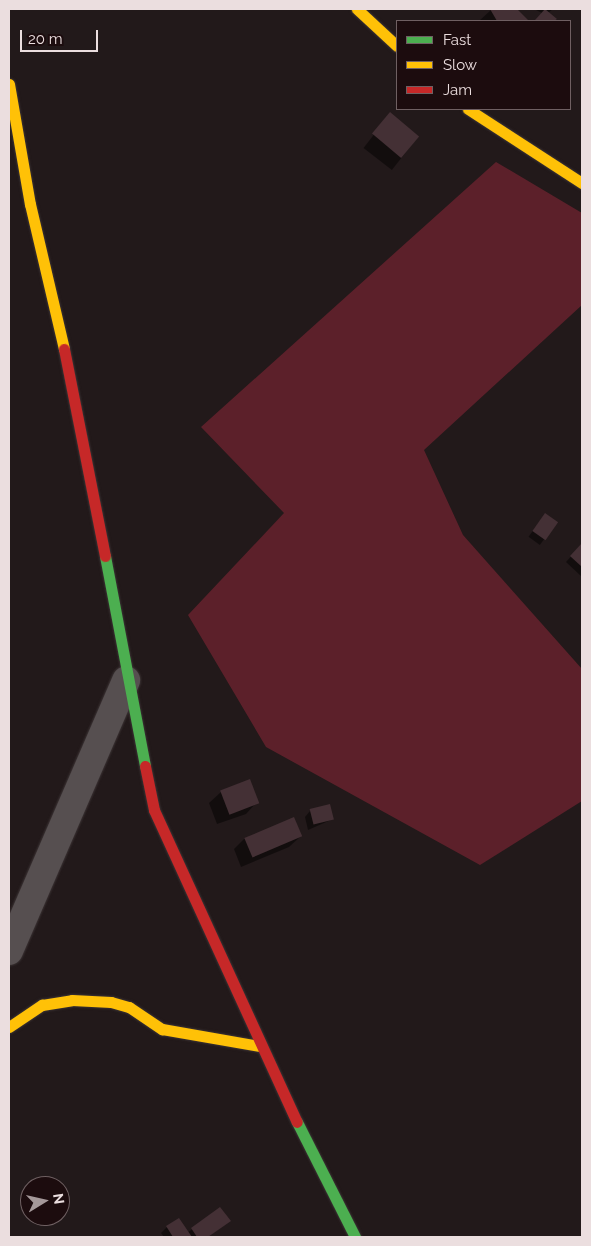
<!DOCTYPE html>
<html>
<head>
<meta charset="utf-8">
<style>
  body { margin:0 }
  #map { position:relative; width:591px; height:1246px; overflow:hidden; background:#22191a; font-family:Raleway,sans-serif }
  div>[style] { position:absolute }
  .green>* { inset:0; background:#5c202a }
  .shadow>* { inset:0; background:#0007; transform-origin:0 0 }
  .building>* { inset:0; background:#443035; transform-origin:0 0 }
  .roads { filter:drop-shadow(0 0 1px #3c3435) drop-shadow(0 0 1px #3c3435) }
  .street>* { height:28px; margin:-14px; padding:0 14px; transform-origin:14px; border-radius:14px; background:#564f50 }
  .fast>* { height:11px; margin:-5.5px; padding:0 5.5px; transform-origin:5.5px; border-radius:5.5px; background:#4caf50 }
  .slow>* { height:11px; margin:-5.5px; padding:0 5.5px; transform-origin:5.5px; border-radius:5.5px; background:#ffc107 }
  .jam>* { height:11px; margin:-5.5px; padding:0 5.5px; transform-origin:5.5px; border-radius:5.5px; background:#c62828 }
  span { translate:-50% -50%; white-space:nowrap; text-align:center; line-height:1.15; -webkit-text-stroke:4px #1c0c0e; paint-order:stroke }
  .frame { position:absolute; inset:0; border:10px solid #ebdedf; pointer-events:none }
  .legend { position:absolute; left:396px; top:20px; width:175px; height:90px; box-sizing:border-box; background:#1c0c0e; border:1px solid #6f6062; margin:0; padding:6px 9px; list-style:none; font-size:15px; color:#ebdedf }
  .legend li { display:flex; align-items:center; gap:10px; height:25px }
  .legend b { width:25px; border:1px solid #6f6062 }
  .north { position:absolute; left:20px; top:1176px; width:50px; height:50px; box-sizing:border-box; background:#1c0c0e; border:1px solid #6f6062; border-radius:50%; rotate:81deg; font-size:14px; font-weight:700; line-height:20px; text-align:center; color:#ebdedf }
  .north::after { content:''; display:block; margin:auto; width:18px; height:22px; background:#a5999a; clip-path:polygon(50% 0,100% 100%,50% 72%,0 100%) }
  .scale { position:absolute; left:20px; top:30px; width:78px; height:22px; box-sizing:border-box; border:2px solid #ebdedf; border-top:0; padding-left:6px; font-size:15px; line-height:18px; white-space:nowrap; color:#ebdedf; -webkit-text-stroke:4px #1c0c0e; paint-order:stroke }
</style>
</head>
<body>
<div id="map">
  <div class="green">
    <div style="clip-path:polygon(496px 162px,582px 213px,582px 305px,424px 450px,463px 535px,582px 669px,582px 801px,480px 865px,266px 747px,188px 615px,284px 513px,201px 427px)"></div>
  </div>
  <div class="shadow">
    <div style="clip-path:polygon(492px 9px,515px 9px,528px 21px,479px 21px)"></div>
    <div style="clip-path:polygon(534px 9px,553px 9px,548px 13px,555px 19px,535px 21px,542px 13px)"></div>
    <div style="left:390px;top:114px;width:36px;height:43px;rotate:38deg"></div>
    <div style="left:545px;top:514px;width:14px;height:28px;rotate:36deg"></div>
    <div style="clip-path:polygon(582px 544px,582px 577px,566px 562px)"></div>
    <div style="clip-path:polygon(221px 792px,257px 802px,246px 814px,217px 824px,209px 803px)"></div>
    <div style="clip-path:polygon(310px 811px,333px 819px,308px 830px,305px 817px)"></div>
    <div style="clip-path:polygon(301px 836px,289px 847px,241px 867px,234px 849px,245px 838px)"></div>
    <div style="clip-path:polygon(220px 1209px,229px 1221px,208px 1237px,164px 1237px,161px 1233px,167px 1227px,187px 1233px)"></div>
  </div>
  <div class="building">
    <div style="clip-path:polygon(490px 9px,517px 9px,529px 21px,497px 21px)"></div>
    <div style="clip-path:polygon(545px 9px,557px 19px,554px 21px,535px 20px)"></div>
    <div style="left:390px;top:112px;width:38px;height:28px;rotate:40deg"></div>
    <div style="left:545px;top:513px;width:16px;height:22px;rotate:35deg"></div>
    <div style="clip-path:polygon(582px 543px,582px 567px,570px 556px)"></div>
    <div style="left:250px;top:779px;width:26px;height:32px;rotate:69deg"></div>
    <div style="left:330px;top:804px;width:16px;height:21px;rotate:76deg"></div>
    <div style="left:294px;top:817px;width:21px;height:54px;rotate:67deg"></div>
    <div style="clip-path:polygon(220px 1207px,231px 1221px,208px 1237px,197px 1237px,191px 1228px)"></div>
    <div style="clip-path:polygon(179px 1218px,192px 1237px,173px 1237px,166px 1226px)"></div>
  </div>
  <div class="roads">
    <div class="street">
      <div style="left:9px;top:951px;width:295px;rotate:-66.6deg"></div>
    </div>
    <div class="fast">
      <div style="left:105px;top:556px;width:214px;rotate:79.2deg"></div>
      <div style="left:297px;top:1122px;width:129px;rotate:63.2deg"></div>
    </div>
    <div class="slow">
      <div style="left:357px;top:9px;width:54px;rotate:42.8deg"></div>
      <div style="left:9px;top:84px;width:122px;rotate:80.1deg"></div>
      <div style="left:30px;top:204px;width:149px;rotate:76.8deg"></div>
      <div style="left:468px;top:109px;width:136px;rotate:33deg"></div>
      <div style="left:9px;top:1027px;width:40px;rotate:-34deg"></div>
      <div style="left:42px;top:1005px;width:30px;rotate:-9deg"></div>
      <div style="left:72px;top:1000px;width:39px;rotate:3deg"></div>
      <div style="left:111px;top:1002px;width:19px;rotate:16deg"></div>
      <div style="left:129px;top:1007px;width:40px;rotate:34deg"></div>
      <div style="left:162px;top:1029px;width:98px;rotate:9.9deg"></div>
    </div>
    <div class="jam">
      <div style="left:64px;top:349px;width:211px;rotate:78.8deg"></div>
      <div style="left:145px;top:766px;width:45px;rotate:78.4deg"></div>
      <div style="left:154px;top:810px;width:343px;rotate:65.4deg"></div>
    </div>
  </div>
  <div class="frame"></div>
  <ul class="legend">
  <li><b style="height:6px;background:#4caf50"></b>Fast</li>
  <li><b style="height:6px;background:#ffc107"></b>Slow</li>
  <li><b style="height:6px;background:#c62828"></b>Jam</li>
  </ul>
  <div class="north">N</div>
  <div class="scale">20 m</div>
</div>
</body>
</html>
